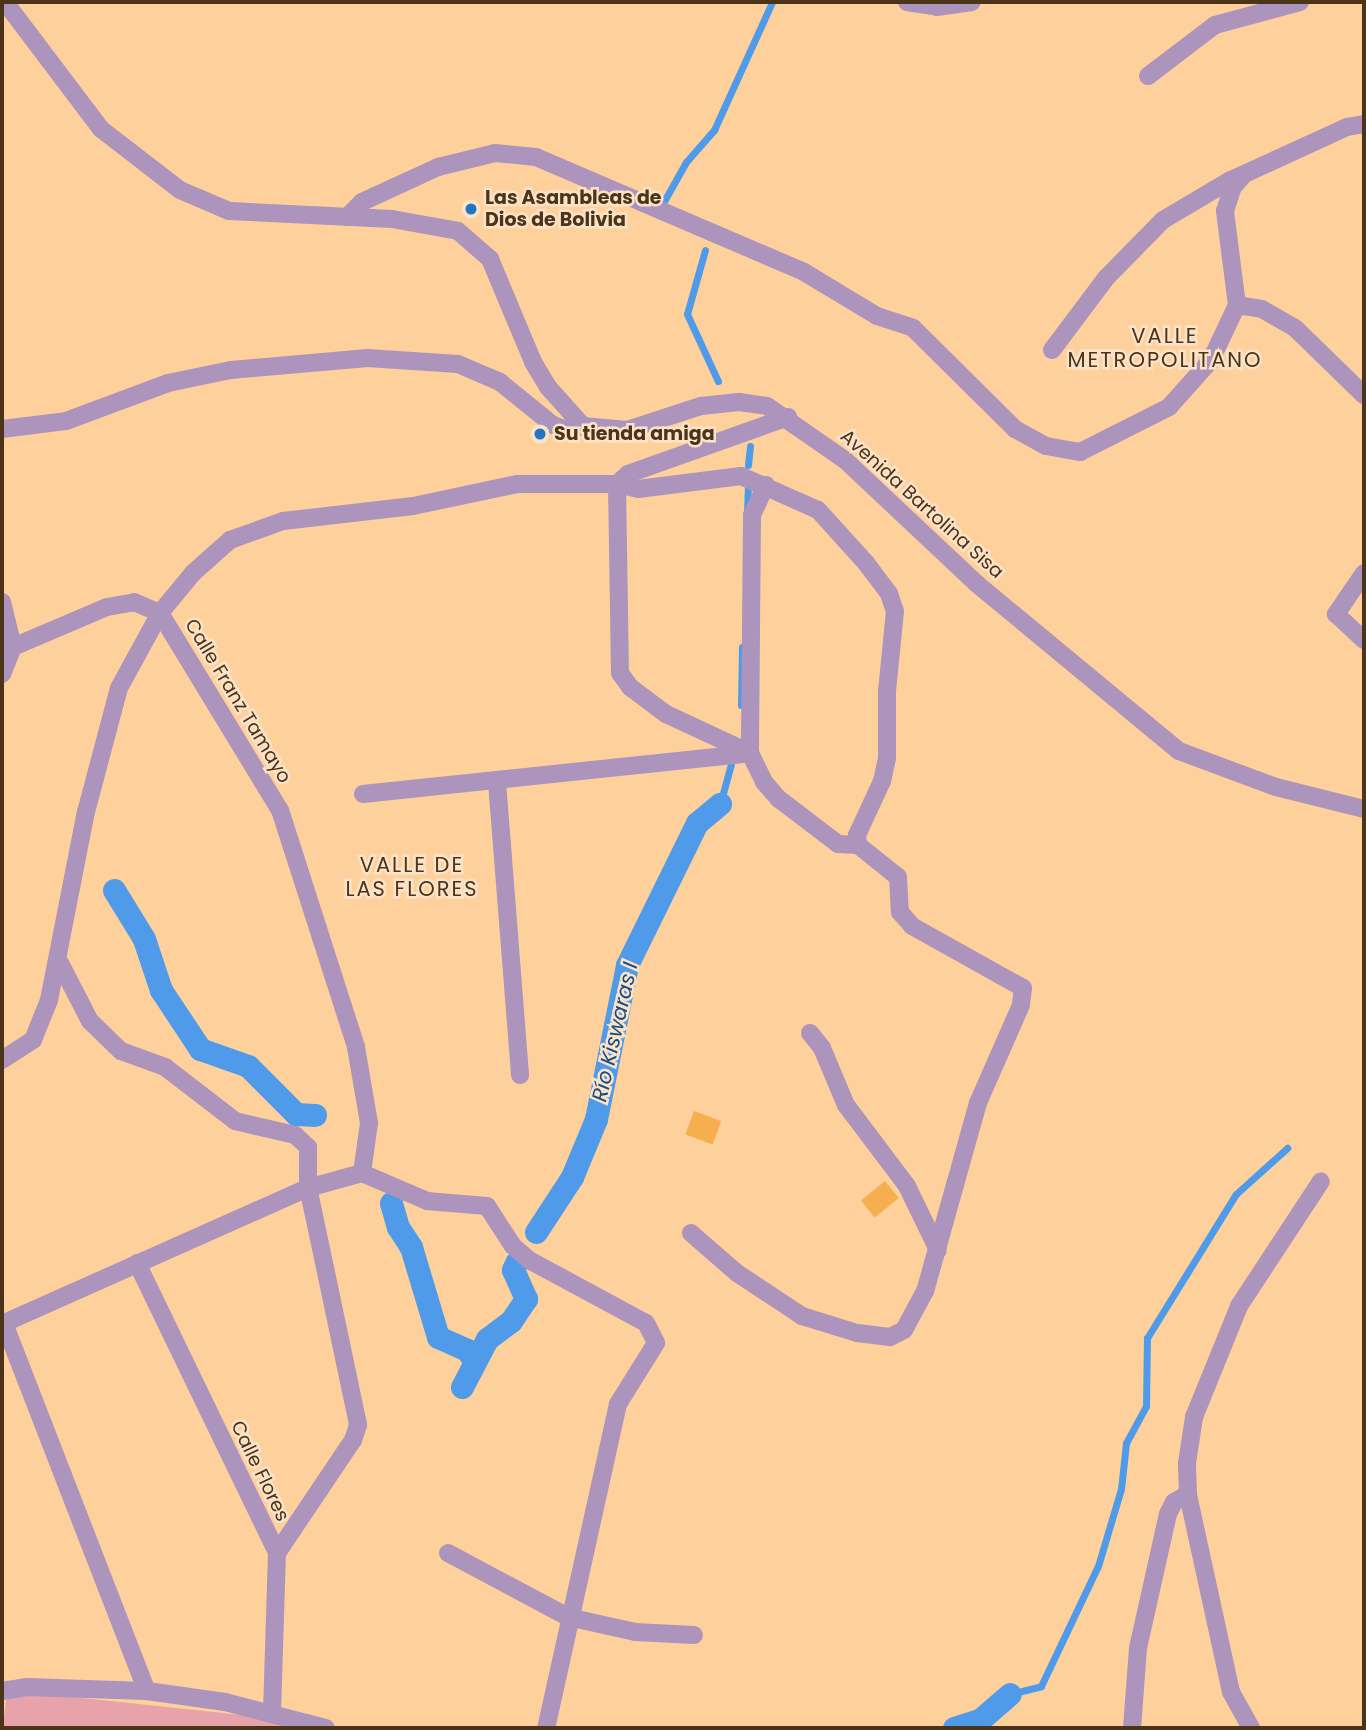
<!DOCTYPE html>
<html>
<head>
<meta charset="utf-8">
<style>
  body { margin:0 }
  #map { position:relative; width:1366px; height:1730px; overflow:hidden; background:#fed19c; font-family:Poppins,sans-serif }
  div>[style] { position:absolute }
  .green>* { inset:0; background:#e8a2aa }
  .stream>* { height:7px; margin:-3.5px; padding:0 3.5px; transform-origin:3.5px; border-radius:3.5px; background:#4f9be9 }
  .canal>* { height:23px; margin:-11.5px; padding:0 11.5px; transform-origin:11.5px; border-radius:11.5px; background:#4f9be9 }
  .building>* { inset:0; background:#f6af4f; transform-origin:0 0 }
  .minor>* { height:18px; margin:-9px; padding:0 9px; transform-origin:9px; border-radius:9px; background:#ac94bc }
  .dots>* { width:19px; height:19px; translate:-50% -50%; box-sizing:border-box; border:4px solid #fae3c9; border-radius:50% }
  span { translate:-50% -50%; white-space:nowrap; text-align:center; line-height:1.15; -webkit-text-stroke:5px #fae3c9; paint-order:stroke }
  .poi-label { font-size:19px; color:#4b3418; font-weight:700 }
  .left { translate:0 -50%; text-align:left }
  .street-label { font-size:19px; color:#4b3418 }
  .neighbourhood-label { font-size:21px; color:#4b3418; letter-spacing:2px }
  .water-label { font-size:21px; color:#194d7f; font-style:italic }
  .frame { position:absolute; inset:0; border:4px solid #4b3418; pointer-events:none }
</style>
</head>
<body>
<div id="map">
  <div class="green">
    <div style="clip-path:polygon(7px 1690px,307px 1722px,306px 1728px,3px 1728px)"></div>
  </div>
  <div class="stream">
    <div style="left:663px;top:203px;width:47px;rotate:-60.7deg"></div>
    <div style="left:686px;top:162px;width:43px;rotate:-48.8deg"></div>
    <div style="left:714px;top:130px;width:141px;rotate:-65.6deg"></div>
    <div style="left:705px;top:250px;width:66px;rotate:105.7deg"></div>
    <div style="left:687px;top:314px;width:74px;rotate:65.2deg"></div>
    <div style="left:748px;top:465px;width:19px;rotate:-84deg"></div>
    <div style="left:747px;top:513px;width:27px;rotate:-88deg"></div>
    <div style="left:741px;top:705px;width:58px;rotate:-89deg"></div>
    <div style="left:720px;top:804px;width:41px;rotate:-74.6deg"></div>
    <div style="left:1010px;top:1694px;width:32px;rotate:-14deg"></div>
    <div style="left:1041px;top:1686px;width:133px;rotate:-64.6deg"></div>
    <div style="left:1098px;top:1566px;width:80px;rotate:-73.4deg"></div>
    <div style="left:1121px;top:1489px;width:46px;rotate:-83.8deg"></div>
    <div style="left:1126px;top:1443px;width:42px;rotate:-61.6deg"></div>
    <div style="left:1146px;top:1406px;width:68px;rotate:-89.2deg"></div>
    <div style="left:1147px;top:1338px;width:169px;rotate:-58.3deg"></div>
    <div style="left:1236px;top:1194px;width:69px;rotate:-42deg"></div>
  </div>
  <div class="canal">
    <div style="left:114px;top:890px;width:57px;rotate:58.5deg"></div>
    <div style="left:144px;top:939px;width:54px;rotate:71.6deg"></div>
    <div style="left:161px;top:990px;width:71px;rotate:56.5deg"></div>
    <div style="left:200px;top:1049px;width:51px;rotate:19.5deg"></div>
    <div style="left:248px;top:1066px;width:68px;rotate:45deg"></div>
    <div style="left:296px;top:1114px;width:19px;rotate:3deg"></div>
    <div style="left:391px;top:1203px;width:25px;rotate:74deg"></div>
    <div style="left:398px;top:1227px;width:24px;rotate:57deg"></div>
    <div style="left:411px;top:1247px;width:94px;rotate:73.3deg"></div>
    <div style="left:438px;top:1337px;width:32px;rotate:24deg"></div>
    <div style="left:467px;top:1350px;width:14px;rotate:56deg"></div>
    <div style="left:536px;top:1232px;width:66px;rotate:-56.8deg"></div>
    <div style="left:572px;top:1177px;width:63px;rotate:-67.5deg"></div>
    <div style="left:596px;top:1119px;width:157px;rotate:-78.6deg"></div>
    <div style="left:627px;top:965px;width:158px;rotate:-63.8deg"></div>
    <div style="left:697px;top:823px;width:30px;rotate:-40deg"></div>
    <div style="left:462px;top:1387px;width:54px;rotate:-62.5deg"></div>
    <div style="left:487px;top:1339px;width:30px;rotate:-37deg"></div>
    <div style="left:511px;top:1321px;width:27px;rotate:-56deg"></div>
    <div style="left:526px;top:1299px;width:32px;rotate:-114deg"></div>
    <div style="left:513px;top:1270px;width:8px;rotate:-67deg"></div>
    <div style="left:954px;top:1728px;width:28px;rotate:-18deg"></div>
    <div style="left:981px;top:1719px;width:38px;rotate:-41deg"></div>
  </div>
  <div class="building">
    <div style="left:694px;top:1111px;width:29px;height:25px;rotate:20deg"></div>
    <div style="left:885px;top:1181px;width:22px;height:31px;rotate:51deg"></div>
  </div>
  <div class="minor">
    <div style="left:5px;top:2px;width:159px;rotate:52.9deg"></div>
    <div style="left:101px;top:129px;width:100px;rotate:37.7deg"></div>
    <div style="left:180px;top:190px;width:53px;rotate:23.2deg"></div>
    <div style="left:229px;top:211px;width:163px;rotate:2.8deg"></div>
    <div style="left:392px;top:219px;width:67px;rotate:10.3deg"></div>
    <div style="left:458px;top:231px;width:43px;rotate:41.2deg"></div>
    <div style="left:490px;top:259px;width:112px;rotate:67.3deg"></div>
    <div style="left:533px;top:362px;width:29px;rotate:59deg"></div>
    <div style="left:548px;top:387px;width:52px;rotate:48.1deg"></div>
    <div style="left:583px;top:426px;width:44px;rotate:5.2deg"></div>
    <div style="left:627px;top:430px;width:78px;rotate:-18deg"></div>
    <div style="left:701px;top:406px;width:38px;rotate:-6deg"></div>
    <div style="left:739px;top:402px;width:28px;rotate:8deg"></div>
    <div style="left:767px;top:406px;width:95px;rotate:34.7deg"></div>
    <div style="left:845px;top:460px;width:181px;rotate:43.2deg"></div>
    <div style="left:977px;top:584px;width:262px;rotate:39.6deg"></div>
    <div style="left:1179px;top:751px;width:103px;rotate:20.4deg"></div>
    <div style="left:1276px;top:787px;width:91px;rotate:14deg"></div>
    <div style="left:907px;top:2px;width:30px;rotate:9deg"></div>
    <div style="left:937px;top:7px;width:35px;rotate:-8deg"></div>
    <div style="left:1148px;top:76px;width:84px;rotate:-37.3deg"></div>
    <div style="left:1215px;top:25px;width:88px;rotate:-15.1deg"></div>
    <div style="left:347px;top:217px;width:21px;rotate:-45deg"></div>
    <div style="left:362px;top:202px;width:84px;rotate:-24.7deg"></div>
    <div style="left:438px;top:167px;width:59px;rotate:-13.8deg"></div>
    <div style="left:495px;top:153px;width:41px;rotate:5.6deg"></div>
    <div style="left:536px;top:157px;width:292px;rotate:23.2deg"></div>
    <div style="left:804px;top:272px;width:85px;rotate:31.1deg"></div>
    <div style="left:877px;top:316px;width:38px;rotate:18deg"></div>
    <div style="left:913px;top:328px;width:144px;rotate:44.7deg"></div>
    <div style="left:1015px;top:429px;width:35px;rotate:29deg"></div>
    <div style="left:1046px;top:446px;width:35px;rotate:10deg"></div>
    <div style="left:1080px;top:452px;width:100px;rotate:-26.8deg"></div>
    <div style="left:1169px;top:407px;width:63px;rotate:-48.2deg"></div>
    <div style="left:1211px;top:360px;width:61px;rotate:-64.7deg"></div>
    <div style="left:1237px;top:305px;width:95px;rotate:-97.3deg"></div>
    <div style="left:1225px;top:211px;width:25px;rotate:-72deg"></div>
    <div style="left:1233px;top:187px;width:13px;rotate:-48deg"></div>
    <div style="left:1237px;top:305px;width:25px;rotate:9deg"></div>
    <div style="left:1262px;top:309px;width:38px;rotate:30deg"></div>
    <div style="left:1295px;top:328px;width:96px;rotate:44.2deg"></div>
    <div style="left:1052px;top:350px;width:90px;rotate:-53.1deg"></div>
    <div style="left:1106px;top:278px;width:81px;rotate:-45.5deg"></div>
    <div style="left:1163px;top:220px;width:77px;rotate:-30.6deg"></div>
    <div style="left:1229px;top:181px;width:130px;rotate:-24.6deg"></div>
    <div style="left:1347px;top:127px;width:17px;rotate:-10deg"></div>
    <div style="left:2px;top:429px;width:64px;rotate:-7.1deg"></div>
    <div style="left:66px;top:421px;width:109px;rotate:-20.4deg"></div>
    <div style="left:168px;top:383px;width:64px;rotate:-11.7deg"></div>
    <div style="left:231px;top:370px;width:137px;rotate:-5deg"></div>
    <div style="left:367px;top:358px;width:91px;rotate:3.8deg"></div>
    <div style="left:458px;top:364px;width:46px;rotate:23.2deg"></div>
    <div style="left:500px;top:382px;width:68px;rotate:39.1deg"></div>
    <div style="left:553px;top:425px;width:14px;rotate:21deg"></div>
    <div style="left:566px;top:430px;width:17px;rotate:-13deg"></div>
    <div style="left:617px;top:484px;width:22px;rotate:13deg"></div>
    <div style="left:638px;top:489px;width:104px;rotate:-7.2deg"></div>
    <div style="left:741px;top:476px;width:84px;rotate:23.8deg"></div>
    <div style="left:818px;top:510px;width:72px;rotate:47.8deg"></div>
    <div style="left:866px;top:563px;width:39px;rotate:53deg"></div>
    <div style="left:889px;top:594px;width:18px;rotate:71deg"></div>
    <div style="left:895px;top:611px;width:80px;rotate:95.7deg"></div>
    <div style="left:887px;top:691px;width:67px;rotate:90deg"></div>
    <div style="left:887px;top:758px;width:24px;rotate:102deg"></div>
    <div style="left:882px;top:781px;width:60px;rotate:114.8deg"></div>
    <div style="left:857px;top:835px;width:10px;rotate:84deg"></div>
    <div style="left:858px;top:845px;width:51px;rotate:38.7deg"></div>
    <div style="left:898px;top:877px;width:35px;rotate:87deg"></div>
    <div style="left:900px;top:912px;width:18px;rotate:49deg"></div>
    <div style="left:912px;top:926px;width:127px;rotate:29.2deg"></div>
    <div style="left:1023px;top:988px;width:17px;rotate:97deg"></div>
    <div style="left:1021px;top:1005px;width:107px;rotate:113.7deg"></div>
    <div style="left:978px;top:1103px;width:195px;rotate:105.7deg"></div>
    <div style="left:925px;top:1291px;width:44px;rotate:118.3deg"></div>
    <div style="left:904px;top:1330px;width:16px;rotate:153deg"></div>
    <div style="left:890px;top:1337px;width:33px;rotate:-173deg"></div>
    <div style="left:857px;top:1333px;width:58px;rotate:-162.8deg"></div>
    <div style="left:802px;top:1316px;width:78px;rotate:-146.5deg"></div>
    <div style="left:737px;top:1273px;width:61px;rotate:-139deg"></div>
    <div style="left:617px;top:484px;width:189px;rotate:89.1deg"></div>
    <div style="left:620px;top:673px;width:17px;rotate:54deg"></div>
    <div style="left:630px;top:687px;width:45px;rotate:36.9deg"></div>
    <div style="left:666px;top:714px;width:93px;rotate:24.9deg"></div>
    <div style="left:766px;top:485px;width:33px;rotate:115deg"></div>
    <div style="left:752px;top:515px;width:238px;rotate:90.5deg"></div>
    <div style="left:750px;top:753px;width:32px;rotate:64deg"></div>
    <div style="left:764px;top:782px;width:23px;rotate:49deg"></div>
    <div style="left:779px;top:799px;width:74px;rotate:37.3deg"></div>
    <div style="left:838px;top:844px;width:20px;rotate:3deg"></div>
    <div style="left:1364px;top:573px;width:50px;rotate:124.3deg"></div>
    <div style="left:1336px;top:614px;width:38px;rotate:43deg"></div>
    <div style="left:2px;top:602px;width:46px;rotate:76.3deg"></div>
    <div style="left:13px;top:647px;width:29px;rotate:112deg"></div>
    <div style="left:13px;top:647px;width:102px;rotate:-23.1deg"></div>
    <div style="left:107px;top:607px;width:27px;rotate:-10deg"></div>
    <div style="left:134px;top:602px;width:28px;rotate:23deg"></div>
    <div style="left:160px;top:613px;width:231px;rotate:58.7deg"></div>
    <div style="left:280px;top:810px;width:249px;rotate:72.2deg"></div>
    <div style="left:356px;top:1047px;width:77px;rotate:80.3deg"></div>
    <div style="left:369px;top:1123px;width:50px;rotate:98deg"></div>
    <div style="left:497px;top:782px;width:294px;rotate:85.5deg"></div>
    <div style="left:363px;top:794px;width:389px;rotate:-6deg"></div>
    <div style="left:60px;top:963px;width:65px;rotate:62.7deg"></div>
    <div style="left:90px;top:1021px;width:43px;rotate:44.1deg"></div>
    <div style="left:121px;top:1051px;width:47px;rotate:20deg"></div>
    <div style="left:165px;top:1067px;width:88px;rotate:37.6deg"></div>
    <div style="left:235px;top:1121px;width:62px;rotate:13.1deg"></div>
    <div style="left:295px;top:1135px;width:18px;rotate:43deg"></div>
    <div style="left:308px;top:1147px;width:40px;rotate:90deg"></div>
    <div style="left:308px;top:1187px;width:243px;rotate:78.1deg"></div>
    <div style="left:358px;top:1425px;width:16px;rotate:108deg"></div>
    <div style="left:353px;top:1440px;width:136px;rotate:123.9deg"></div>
    <div style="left:810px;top:1033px;width:19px;rotate:51deg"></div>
    <div style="left:822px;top:1048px;width:62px;rotate:67.2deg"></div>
    <div style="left:846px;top:1105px;width:101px;rotate:53deg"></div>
    <div style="left:907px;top:1186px;width:71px;rotate:64.2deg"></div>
    <div style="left:2px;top:1060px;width:37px;rotate:-33deg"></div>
    <div style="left:33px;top:1040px;width:43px;rotate:-68.2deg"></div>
    <div style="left:49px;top:1000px;width:192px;rotate:-78.9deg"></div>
    <div style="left:86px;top:812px;width:128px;rotate:-75.1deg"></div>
    <div style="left:119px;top:688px;width:85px;rotate:-61.3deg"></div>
    <div style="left:160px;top:613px;width:52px;rotate:-50.5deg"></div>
    <div style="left:193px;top:573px;width:50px;rotate:-41.7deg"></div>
    <div style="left:230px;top:540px;width:56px;rotate:-19.7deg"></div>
    <div style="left:283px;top:521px;width:131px;rotate:-6.6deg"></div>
    <div style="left:413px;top:506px;width:106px;rotate:-11.9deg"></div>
    <div style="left:517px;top:484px;width:100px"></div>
    <div style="left:617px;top:484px;width:15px;rotate:-42deg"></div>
    <div style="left:628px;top:474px;width:170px;rotate:-19.6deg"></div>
    <div style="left:137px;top:1263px;width:322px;rotate:64.2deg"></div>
    <div style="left:277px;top:1553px;width:159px;rotate:91.8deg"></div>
    <div style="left:4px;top:1323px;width:395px;rotate:68.8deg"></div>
    <div style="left:2px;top:1324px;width:335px;rotate:-24deg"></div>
    <div style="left:308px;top:1188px;width:56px;rotate:-15.5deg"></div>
    <div style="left:362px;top:1173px;width:71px;rotate:23.3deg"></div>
    <div style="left:427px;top:1201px;width:60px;rotate:4.8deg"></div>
    <div style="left:487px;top:1206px;width:48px;rotate:57deg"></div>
    <div style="left:513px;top:1246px;width:21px;rotate:41deg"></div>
    <div style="left:529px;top:1260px;width:133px;rotate:28.3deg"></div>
    <div style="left:646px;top:1323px;width:22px;rotate:63deg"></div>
    <div style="left:656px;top:1343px;width:72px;rotate:121.9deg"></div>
    <div style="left:618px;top:1404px;width:332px;rotate:102.5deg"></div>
    <div style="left:448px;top:1553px;width:136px;rotate:28.1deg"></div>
    <div style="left:568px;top:1617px;width:69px;rotate:12.6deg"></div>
    <div style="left:635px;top:1632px;width:59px;rotate:2.9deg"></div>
    <div style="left:2px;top:1691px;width:24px;rotate:-9deg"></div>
    <div style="left:26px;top:1687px;width:121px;rotate:1.9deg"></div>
    <div style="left:147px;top:1691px;width:79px;rotate:8deg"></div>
    <div style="left:225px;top:1702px;width:104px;rotate:14.4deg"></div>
    <div style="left:1132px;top:1728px;width:80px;rotate:-85.7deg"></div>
    <div style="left:1138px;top:1648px;width:137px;rotate:-77.4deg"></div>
    <div style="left:1168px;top:1514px;width:13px;rotate:-63deg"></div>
    <div style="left:1174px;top:1502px;width:16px;rotate:-30deg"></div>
    <div style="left:1251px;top:1728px;width:41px;rotate:-119.1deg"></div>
    <div style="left:1231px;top:1692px;width:203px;rotate:-102.3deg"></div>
    <div style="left:1188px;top:1494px;width:31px;rotate:-92deg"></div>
    <div style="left:1187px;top:1463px;width:47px;rotate:-81.3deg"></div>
    <div style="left:1194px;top:1417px;width:120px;rotate:-67.9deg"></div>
    <div style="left:1239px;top:1306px;width:149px;rotate:-56.7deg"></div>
  </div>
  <div class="dots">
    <div style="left:471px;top:209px;background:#2275c3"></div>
    <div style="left:540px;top:434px;background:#2275c3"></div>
  </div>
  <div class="poi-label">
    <span class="left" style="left:485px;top:209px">Las Asambleas de<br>Dios de Bolivia</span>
    <span class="left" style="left:554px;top:434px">Su tienda amiga</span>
  </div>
  <div class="street-label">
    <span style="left:922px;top:504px;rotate:42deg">Avenida Bartolina Sisa</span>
    <span style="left:238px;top:701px;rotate:59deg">Calle Franz Tamayo</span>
    <span style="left:260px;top:1471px;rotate:64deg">Calle Flores</span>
  </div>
  <div class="neighbourhood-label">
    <span style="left:1165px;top:348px">VALLE<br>METROPOLITANO</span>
    <span style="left:412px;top:877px">VALLE DE<br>LAS FLORES</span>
  </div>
  <div class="water-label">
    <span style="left:615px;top:1032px;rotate:-77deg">Río Kiswaras I</span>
  </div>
  <div class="frame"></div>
</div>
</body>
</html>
